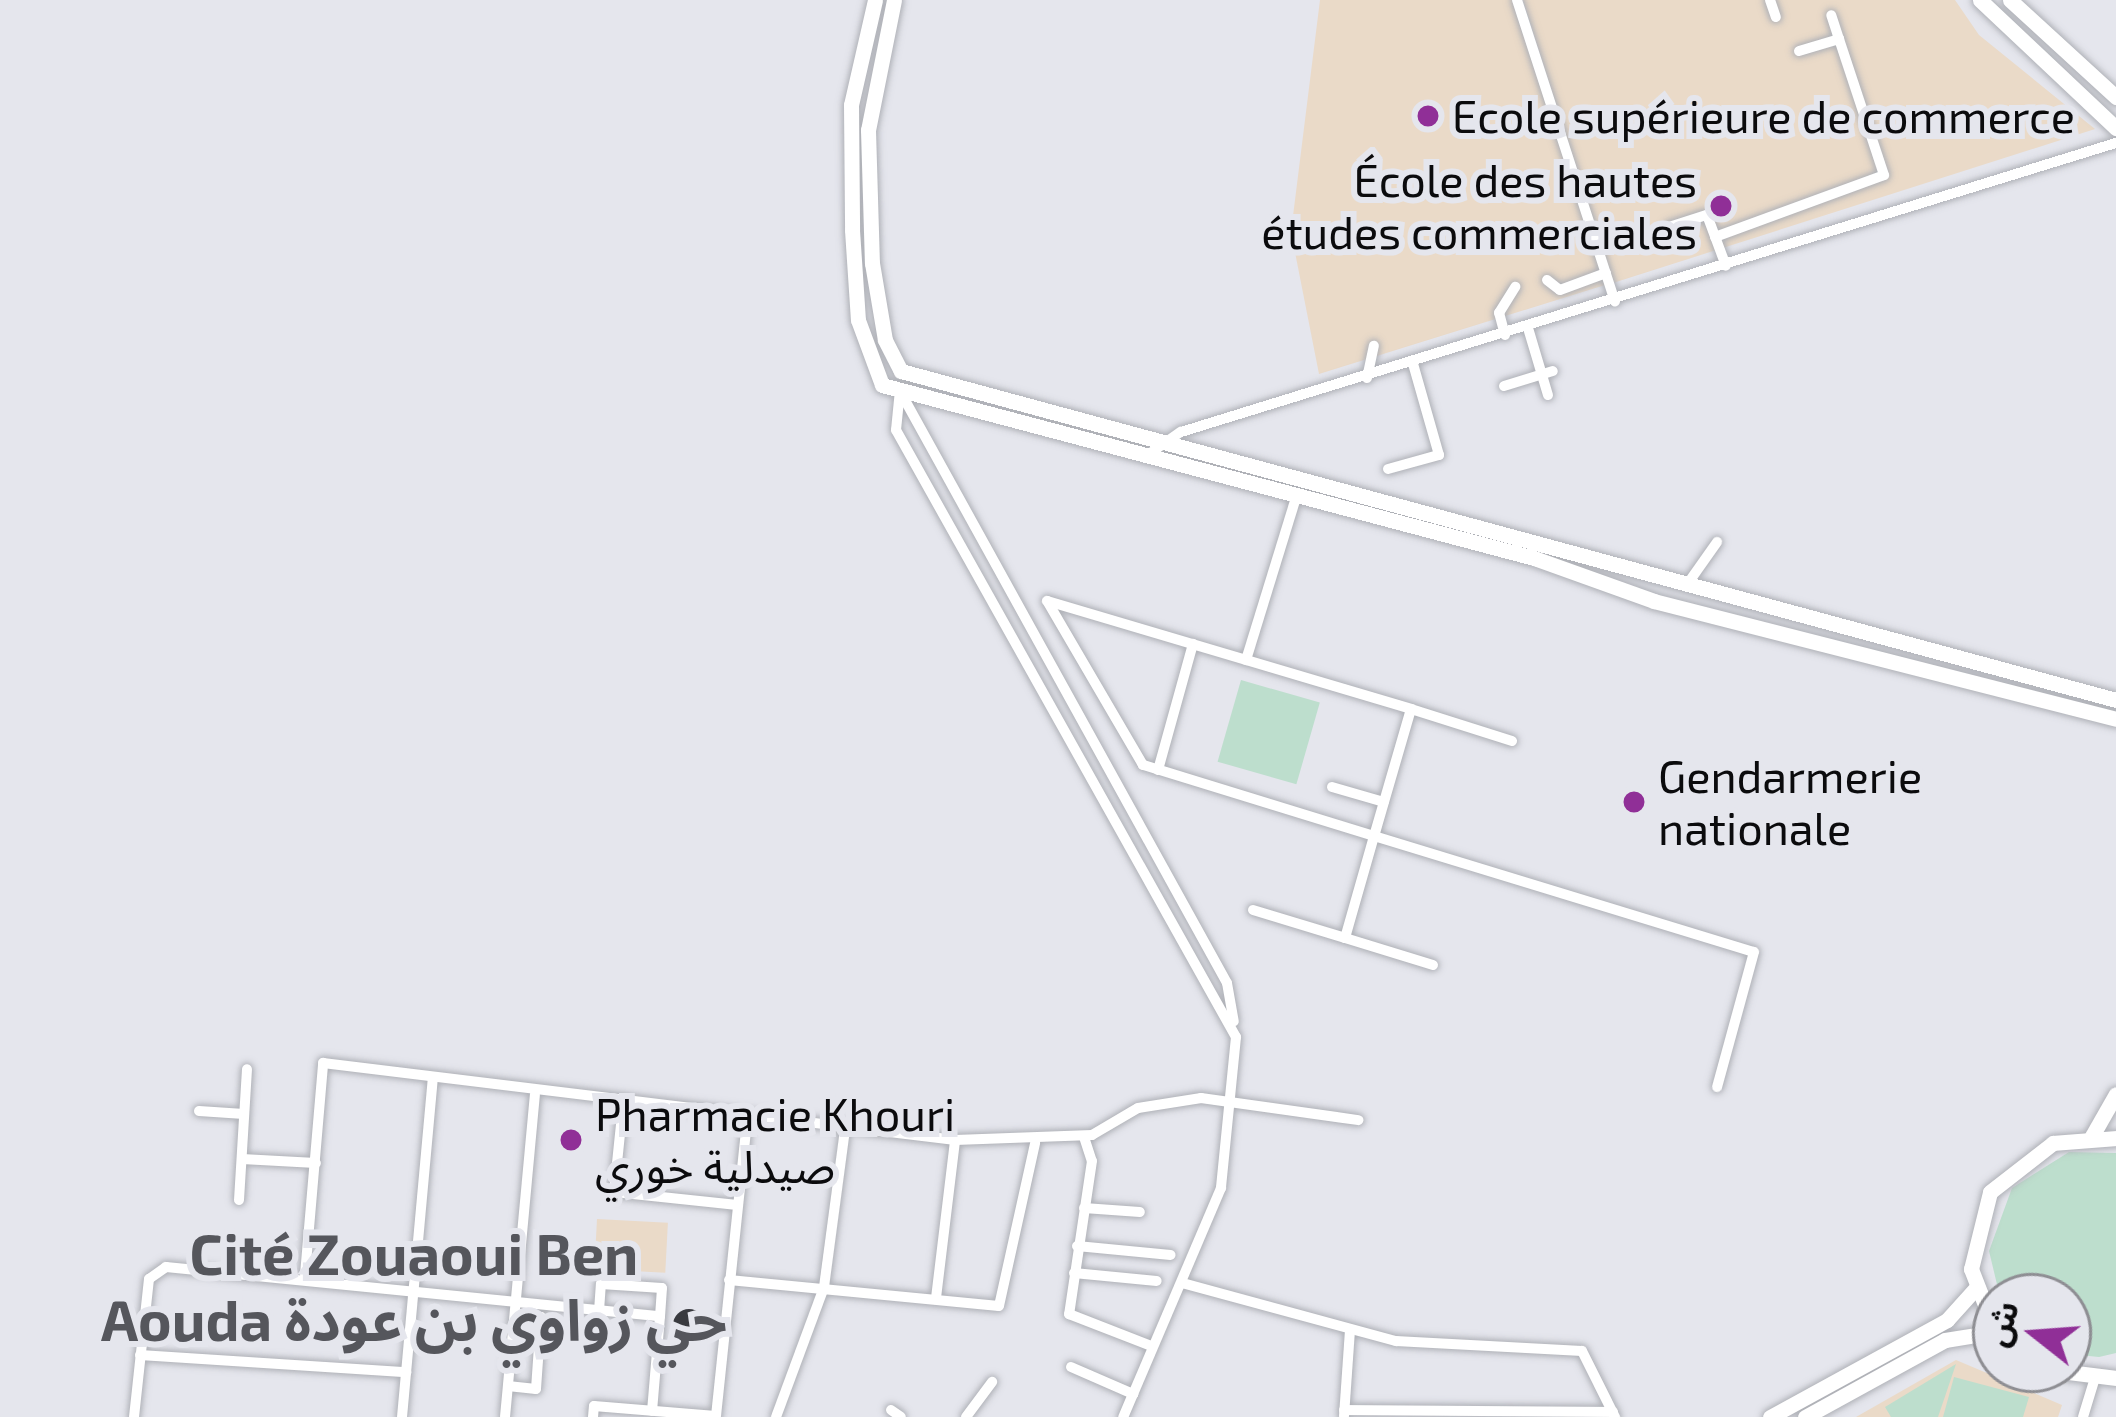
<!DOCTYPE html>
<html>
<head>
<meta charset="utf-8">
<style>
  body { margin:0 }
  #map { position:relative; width:2116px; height:1417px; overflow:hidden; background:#e5e6ed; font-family:"Exo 2","Noto Sans Arabic",sans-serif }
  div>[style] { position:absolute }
  .education>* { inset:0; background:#eadac8; transform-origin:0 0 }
  .green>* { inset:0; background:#bddecd; transform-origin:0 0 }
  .building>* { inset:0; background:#393a3f }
  .round { border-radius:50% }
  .roads { filter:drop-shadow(0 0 3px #afb1b7) drop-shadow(0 0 3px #afb1b7) }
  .minor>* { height:10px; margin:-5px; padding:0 5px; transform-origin:5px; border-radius:5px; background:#fff }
  .secondary>* { height:15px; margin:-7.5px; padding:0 7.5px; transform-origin:7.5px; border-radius:7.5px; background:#fff }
  .dots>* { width:33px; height:33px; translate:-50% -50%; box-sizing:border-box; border:6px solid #e5e6ed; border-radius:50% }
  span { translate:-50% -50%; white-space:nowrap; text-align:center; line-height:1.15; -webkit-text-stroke:12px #e5e6ed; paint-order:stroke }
  .poi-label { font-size:45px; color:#0b0b0d }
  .left { translate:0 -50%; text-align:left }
  .right { translate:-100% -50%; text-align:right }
  .district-label { font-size:57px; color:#55565c; font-weight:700 }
  .north { position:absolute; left:1972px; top:1273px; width:120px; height:120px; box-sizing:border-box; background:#e5e6ed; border:3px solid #8e8e93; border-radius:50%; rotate:287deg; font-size:33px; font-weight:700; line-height:48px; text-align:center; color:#0b0b0d }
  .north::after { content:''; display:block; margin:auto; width:42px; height:54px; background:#902f97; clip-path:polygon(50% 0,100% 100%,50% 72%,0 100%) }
</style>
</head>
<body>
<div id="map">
  <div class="education">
    <div style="clip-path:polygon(1320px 0,1512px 0,1605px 285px,1319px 374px,1291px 232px)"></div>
    <div style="clip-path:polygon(1523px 0,1955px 0,1979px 35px,2095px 129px,1613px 283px)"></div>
    <div style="left:597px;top:1219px;width:71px;height:50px;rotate:3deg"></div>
    <div style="clip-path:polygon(1956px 1360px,2062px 1405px,2058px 1417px,1856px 1417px)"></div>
  </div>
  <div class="green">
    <div style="left:1241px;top:680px;width:82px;height:85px;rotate:16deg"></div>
    <div style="clip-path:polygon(2069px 1152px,2116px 1153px,2116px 1353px,2099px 1357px,2068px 1354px,2068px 1297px,2000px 1297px,1989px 1251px,2012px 1188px)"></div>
    <div style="clip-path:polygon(1956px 1364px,1938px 1417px,1891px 1417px,1885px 1407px)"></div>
    <div style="clip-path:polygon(1954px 1377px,2029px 1397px,2023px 1417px,1943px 1417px)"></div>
  </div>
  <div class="building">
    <div class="round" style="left:673px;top:1309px;width:32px;height:32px"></div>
  </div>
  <div class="roads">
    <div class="minor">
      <div style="left:1517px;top:0;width:317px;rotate:72deg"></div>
      <div style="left:1770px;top:0;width:18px;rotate:71deg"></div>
      <div style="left:1799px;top:51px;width:42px;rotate:-16.7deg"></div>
      <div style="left:1839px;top:39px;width:25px;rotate:-108deg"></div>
      <div style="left:1669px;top:227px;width:40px;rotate:-18deg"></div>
      <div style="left:1707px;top:215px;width:54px;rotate:69.6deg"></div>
      <div style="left:1715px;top:237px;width:180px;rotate:-20.1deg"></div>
      <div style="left:1884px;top:175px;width:143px;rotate:-108.3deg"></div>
      <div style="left:1547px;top:280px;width:16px;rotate:38deg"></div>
      <div style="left:1560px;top:290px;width:49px;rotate:-20.3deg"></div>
      <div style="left:1528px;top:328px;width:70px;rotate:73.4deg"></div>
      <div style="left:1505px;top:335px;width:23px;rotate:-105deg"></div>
      <div style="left:1499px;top:313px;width:31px;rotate:-58deg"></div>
      <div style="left:1367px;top:378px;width:33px;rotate:-78deg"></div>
      <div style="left:1504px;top:386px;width:51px;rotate:-17deg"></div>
      <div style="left:900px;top:390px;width:40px;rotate:95.7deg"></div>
      <div style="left:896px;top:430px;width:696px;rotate:60.75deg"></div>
      <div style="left:1236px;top:1037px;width:152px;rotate:95.7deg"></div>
      <div style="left:1221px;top:1188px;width:224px;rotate:113.1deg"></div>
      <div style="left:901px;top:393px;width:674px;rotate:61.08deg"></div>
      <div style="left:1227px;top:983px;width:39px;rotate:80deg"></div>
      <div style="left:1149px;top:454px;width:39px;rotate:-35deg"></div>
      <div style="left:1181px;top:432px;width:979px;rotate:-17.18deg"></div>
      <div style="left:1388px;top:469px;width:53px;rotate:-15.4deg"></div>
      <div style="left:1439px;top:455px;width:95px;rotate:-105.9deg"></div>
      <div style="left:1686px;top:586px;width:54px;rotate:-54.8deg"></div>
      <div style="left:1047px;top:601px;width:380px;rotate:16.5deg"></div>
      <div style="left:1411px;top:709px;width:132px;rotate:106.2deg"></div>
      <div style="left:1374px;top:836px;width:242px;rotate:-162.9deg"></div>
      <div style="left:1143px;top:765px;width:190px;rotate:-120.3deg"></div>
      <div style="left:1246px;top:660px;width:174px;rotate:-72.9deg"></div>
      <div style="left:1411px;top:709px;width:106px;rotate:17.6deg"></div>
      <div style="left:1158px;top:770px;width:131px;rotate:-74.5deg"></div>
      <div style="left:1332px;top:787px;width:54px;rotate:16.1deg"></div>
      <div style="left:1253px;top:910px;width:96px;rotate:16.9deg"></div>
      <div style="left:1433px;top:965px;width:92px;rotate:-162.9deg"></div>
      <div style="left:1345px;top:938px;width:106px;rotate:-74.1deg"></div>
      <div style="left:1374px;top:836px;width:397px;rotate:17deg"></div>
      <div style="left:1754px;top:952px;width:140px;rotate:105.3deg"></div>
      <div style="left:623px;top:1105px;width:87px;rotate:95.9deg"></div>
      <div style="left:614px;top:1192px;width:124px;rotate:6deg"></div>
      <div style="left:199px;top:1111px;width:45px;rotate:3.8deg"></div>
      <div style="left:1084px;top:1137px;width:25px;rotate:72deg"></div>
      <div style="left:1092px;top:1161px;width:155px;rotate:98.5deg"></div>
      <div style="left:1069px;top:1314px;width:88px;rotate:21.3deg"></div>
      <div style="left:242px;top:1159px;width:74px;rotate:3.1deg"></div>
      <div style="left:239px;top:1200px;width:131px;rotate:-86.5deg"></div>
      <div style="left:1084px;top:1208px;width:56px;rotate:4.1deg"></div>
      <div style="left:1077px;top:1246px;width:94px;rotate:5.5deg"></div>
      <div style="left:1074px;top:1273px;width:83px;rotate:5.5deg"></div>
      <div style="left:305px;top:1275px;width:213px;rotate:-85.1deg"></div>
      <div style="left:323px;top:1063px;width:637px;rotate:6.95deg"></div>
      <div style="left:955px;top:1140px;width:137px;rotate:-2.1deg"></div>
      <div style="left:1092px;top:1135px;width:53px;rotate:-30.4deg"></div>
      <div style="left:1138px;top:1108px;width:64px;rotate:-9deg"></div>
      <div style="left:1201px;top:1098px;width:159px;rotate:8deg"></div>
      <div style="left:729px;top:1280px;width:271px;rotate:5.5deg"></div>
      <div style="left:999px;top:1306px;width:167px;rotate:-77.5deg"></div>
      <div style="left:1182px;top:1283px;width:222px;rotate:15.2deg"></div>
      <div style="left:1396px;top:1341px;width:186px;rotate:3.1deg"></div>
      <div style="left:1582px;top:1351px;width:74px;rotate:63.4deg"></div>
      <div style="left:936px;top:1298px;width:159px;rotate:-83.1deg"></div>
      <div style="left:599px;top:1311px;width:27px;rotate:-86deg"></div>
      <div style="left:601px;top:1284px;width:61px;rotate:3.8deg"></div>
      <div style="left:662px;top:1288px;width:28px;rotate:94deg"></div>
      <div style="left:140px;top:1355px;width:267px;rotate:3.7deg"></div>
      <div style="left:1071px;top:1367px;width:68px;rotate:23.5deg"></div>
      <div style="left:1133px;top:1394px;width:25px;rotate:113deg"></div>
      <div style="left:508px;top:1386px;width:28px;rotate:6deg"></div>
      <div style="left:536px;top:1389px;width:72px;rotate:-86deg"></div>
      <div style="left:541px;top:1317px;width:26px;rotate:-173deg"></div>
      <div style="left:891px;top:1410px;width:12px;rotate:35deg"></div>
      <div style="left:1344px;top:1410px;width:269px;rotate:0.4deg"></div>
      <div style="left:1344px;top:1416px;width:86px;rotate:-86deg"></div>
      <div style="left:134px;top:1417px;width:139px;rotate:-83.8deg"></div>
      <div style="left:149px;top:1279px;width:21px;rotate:-35deg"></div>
      <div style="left:166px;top:1267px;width:496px;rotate:5.7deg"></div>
      <div style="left:660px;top:1316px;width:95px;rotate:94.8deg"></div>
      <div style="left:402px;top:1417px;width:341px;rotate:-84.8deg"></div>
      <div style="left:505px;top:1417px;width:324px;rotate:-84.7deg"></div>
      <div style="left:593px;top:1417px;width:11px;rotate:-85deg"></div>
      <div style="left:594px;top:1406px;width:122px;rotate:4.7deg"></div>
      <div style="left:716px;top:1416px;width:298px;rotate:-84deg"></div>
      <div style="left:776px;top:1417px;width:139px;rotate:-69.7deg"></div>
      <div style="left:824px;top:1287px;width:158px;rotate:-82.4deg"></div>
      <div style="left:966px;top:1417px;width:44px;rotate:-53.4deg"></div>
      <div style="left:2083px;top:1417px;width:38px;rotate:-73deg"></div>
    </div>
    <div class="secondary">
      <div style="left:875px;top:0;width:108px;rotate:102.9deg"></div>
      <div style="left:851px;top:105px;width:125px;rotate:89.5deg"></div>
      <div style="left:852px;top:230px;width:90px;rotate:86.2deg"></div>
      <div style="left:858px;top:320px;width:69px;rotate:69.7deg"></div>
      <div style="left:882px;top:385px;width:675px;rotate:14.86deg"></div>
      <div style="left:1534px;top:558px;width:127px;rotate:19.7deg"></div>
      <div style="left:1654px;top:601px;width:477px;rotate:14.3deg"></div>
      <div style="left:894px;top:0;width:133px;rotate:101.3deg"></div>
      <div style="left:868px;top:130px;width:133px;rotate:88.3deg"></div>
      <div style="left:872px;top:263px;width:78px;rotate:80.4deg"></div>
      <div style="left:885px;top:340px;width:35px;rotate:63deg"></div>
      <div style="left:901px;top:371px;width:1259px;rotate:15.15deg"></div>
      <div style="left:1980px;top:0;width:187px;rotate:43.3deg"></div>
      <div style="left:2010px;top:0;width:144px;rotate:42.5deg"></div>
      <div style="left:2092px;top:1136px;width:48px;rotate:-60.3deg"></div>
      <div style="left:1996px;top:1333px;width:69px;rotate:-111.3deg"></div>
      <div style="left:1971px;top:1269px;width:79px;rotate:-76.1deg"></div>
      <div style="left:1990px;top:1192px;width:80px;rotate:-37.9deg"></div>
      <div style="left:2053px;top:1143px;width:63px;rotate:-4.5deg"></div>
      <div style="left:2044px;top:1369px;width:73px;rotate:7.1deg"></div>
      <div style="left:1770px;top:1417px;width:202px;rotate:-28.7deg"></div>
      <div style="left:1947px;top:1320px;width:42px;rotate:-47.9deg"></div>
      <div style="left:1805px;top:1417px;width:160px;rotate:-28.8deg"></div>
      <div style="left:1945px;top:1340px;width:51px;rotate:-9.1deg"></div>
    </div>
  </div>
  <div class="dots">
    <div style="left:1428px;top:116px;background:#902f97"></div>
    <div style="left:1721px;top:206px;background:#902f97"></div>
    <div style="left:1634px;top:802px;background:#902f97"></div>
    <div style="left:571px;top:1140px;background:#902f97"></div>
  </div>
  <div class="poi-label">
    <span class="left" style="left:1452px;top:116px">Ecole supérieure de commerce</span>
    <span class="right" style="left:1697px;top:206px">École des hautes<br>études commerciales</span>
    <span class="left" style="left:1658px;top:802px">Gendarmerie<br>nationale</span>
    <span class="left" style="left:595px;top:1140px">Pharmacie Khouri<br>صيدلية خوري</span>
  </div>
  <div class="district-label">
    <span style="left:414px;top:1286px">Cité Zouaoui Ben<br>Aouda حي زواوي بن عودة</span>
  </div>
  <div class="north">ش</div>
</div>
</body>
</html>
